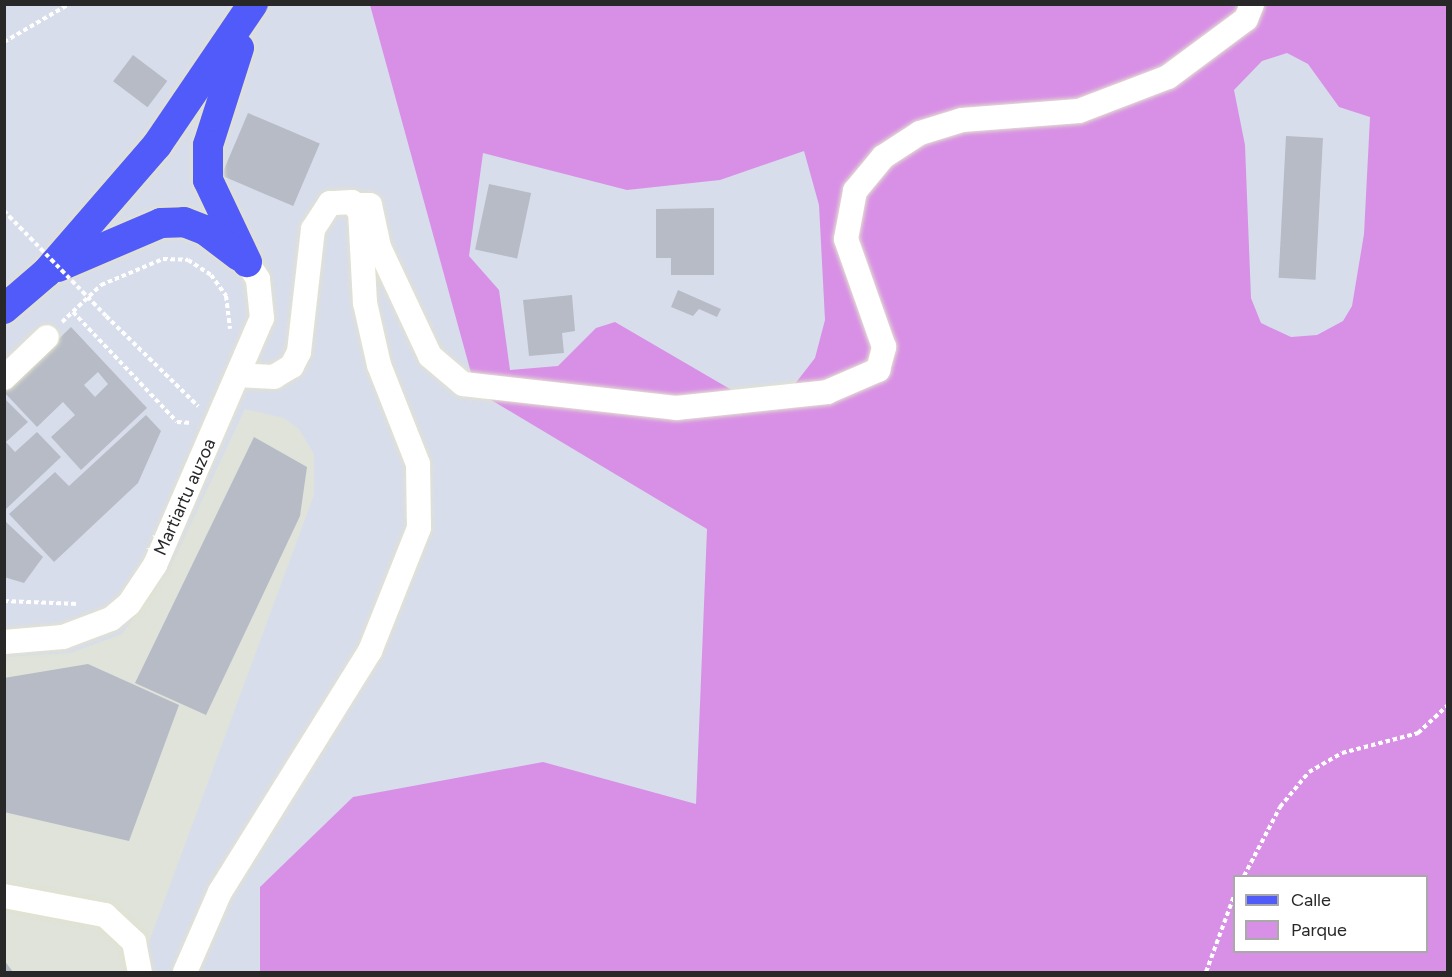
<!DOCTYPE html>
<html>
<head>
<meta charset="utf-8">
<style>
  body { margin:0 }
  #map { position:relative; width:1452px; height:977px; overflow:hidden; background:#d8ddec; font-family:Figtree,sans-serif }
  div>[style] { position:absolute }
  .industrial>* { inset:0; background:#dfe3da }
  .green>* { inset:0; background:#d890e6 }
  .building>* { inset:0; background:#b7bbc6; transform-origin:0 0 }
  .path>* { height:4px; margin-top:-2px; transform-origin:0; background:repeating-linear-gradient(90deg,#fff 0 4.5px,transparent 0 7.5px) }
  .roads { filter:drop-shadow(0 0 2px #e2e2cd) drop-shadow(0 0 2px #e2e2cd) }
  .minor>* { height:24px; margin:-12px; padding:0 12px; transform-origin:12px; border-radius:12px; background:#fff }
  .major>* { height:30px; margin:-15px; padding:0 15px; transform-origin:15px; border-radius:15px; background:#505bf9 }
  .path-bridge>* { height:4px; margin-top:-2px; transform-origin:0; background:repeating-linear-gradient(90deg,#fff 0 4.5px,transparent 0 7.5px) }
  span { translate:-50% -50%; white-space:nowrap; text-align:center; line-height:1.15; -webkit-text-stroke:6px #fff; paint-order:stroke }
  .street-label { font-size:18px; color:#282828 }
  .frame { position:absolute; inset:0; border:6px solid #282828; pointer-events:none }
  .legend { position:absolute; left:1233px; top:875px; width:195px; height:78px; box-sizing:border-box; background:#fff; border:2px solid #a9a9a9; margin:0; padding:8px 10px; list-style:none; font-size:18px; color:#282828 }
  .legend li { display:flex; align-items:center; gap:12px; height:30px }
  .legend b { width:30px; border:2px solid #a9a9a9 }
</style>
</head>
<body>
<div id="map">
  <div class="industrial">
    <div style="clip-path:polygon(245px 409px,284px 418px,299px 429px,314px 454px,314px 495px,138px 972px,5px 972px,5px 657px,70px 653px,122px 634px,169px 570px)"></div>
  </div>
  <div class="green">
    <div style="clip-path:polygon(evenodd,370px 5px,1447px 5px,1447px 972px,260px 972px,260px 887px,353px 797px,543px 762px,696px 804px,707px 529px,476px 391px,370px 5px,1287px 53px,1308px 64px,1339px 107px,1370px 117px,1364px 234px,1352px 306px,1343px 321px,1317px 335px,1291px 337px,1261px 323px,1251px 298px,1245px 145px,1234px 90px,1262px 61px,1287px 53px,370px 5px,804px 151px,819px 205px,825px 320px,815px 358px,791px 389px,742px 396px,615px 322px,596px 328px,558px 366px,510px 370px,499px 290px,469px 256px,483px 153px,627px 190px,720px 180px,804px 151px,370px 5px,1234px 876px,1426px 876px,1426px 952px,1234px 952px,1234px 876px)"></div>
  </div>
  <div class="building">
    <div style="left:133px;top:55px;width:43px;height:33px;rotate:37deg"></div>
    <div style="left:248px;top:113px;width:78px;height:68px;rotate:23deg"></div>
    <div style="left:1286px;top:136px;width:37px;height:142px;rotate:3deg"></div>
    <div style="left:489px;top:184px;width:43px;height:67px;rotate:12deg"></div>
    <div style="clip-path:polygon(714px 208px,714px 275px,671px 275px,671px 258px,656px 258px,656px 209px)"></div>
    <div style="clip-path:polygon(678px 290px,721px 309px,717px 317px,699px 309px,693px 316px,671px 307px)"></div>
    <div style="clip-path:polygon(572px 295px,575px 331px,562px 333px,564px 353px,529px 356px,523px 300px)"></div>
    <div style="clip-path:polygon(evenodd,71px 327px,147px 408px,81px 470px,51px 437px,75px 415px,63px 402px,37px 427px,4px 392px,71px 327px,98px 372px,108px 384px,95px 397px,84px 385px,98px 372px)"></div>
    <div style="clip-path:polygon(4px 398px,28px 422px,6px 442px,15px 452px,37px 432px,61px 457px,6px 509px)"></div>
    <div style="clip-path:polygon(146px 415px,161px 431px,138px 483px,54px 562px,9px 514px,55px 472px,69px 486px)"></div>
    <div style="clip-path:polygon(254px 437px,307px 467px,300px 516px,206px 715px,135px 683px)"></div>
    <div style="clip-path:polygon(4px 520px,43px 557px,24px 583px,4px 577px)"></div>
    <div style="clip-path:polygon(88px 664px,179px 705px,129px 841px,4px 812px,4px 678px)"></div>
    <div style="clip-path:polygon(4px 960px,13px 972px,4px 972px)"></div>
  </div>
  <div class="path">
    <div style="left:4px;top:42px;width:75px;rotate:-30.3deg"></div>
    <div style="left:73px;top:312px;width:151px;rotate:46.6deg"></div>
    <div style="left:177px;top:422px;width:15px;rotate:4deg"></div>
    <div style="left:106px;top:316px;width:129px;rotate:44.4deg"></div>
    <div style="left:62px;top:322px;width:54px;rotate:-43.5deg"></div>
    <div style="left:101px;top:285px;width:67px;rotate:-22.8deg"></div>
    <div style="left:163px;top:259px;width:25px;rotate:2deg"></div>
    <div style="left:188px;top:260px;width:27px;rotate:33deg"></div>
    <div style="left:211px;top:275px;width:26px;rotate:54deg"></div>
    <div style="left:226px;top:296px;width:33px;rotate:83deg"></div>
    <div style="left:4px;top:601px;width:75px;rotate:2.3deg"></div>
    <div style="left:1244px;top:876px;width:78px;rotate:-62.4deg"></div>
    <div style="left:1280px;top:807px;width:45px;rotate:-50.4deg"></div>
    <div style="left:1309px;top:772px;width:38px;rotate:-30deg"></div>
    <div style="left:1342px;top:753px;width:79px;rotate:-14.7deg"></div>
    <div style="left:1418px;top:733px;width:41px;rotate:-43deg"></div>
    <div style="left:1206px;top:972px;width:81px;rotate:-69.8deg"></div>
  </div>
  <div class="roads">
    <div class="minor">
      <div style="left:357px;top:205px;width:13px"></div>
      <div style="left:370px;top:205px;width:43px;rotate:77.9deg"></div>
      <div style="left:379px;top:247px;width:120px;rotate:64.9deg"></div>
      <div style="left:430px;top:356px;width:43px;rotate:40.3deg"></div>
      <div style="left:463px;top:384px;width:214px;rotate:6.4deg"></div>
      <div style="left:676px;top:408px;width:152px;rotate:-6deg"></div>
      <div style="left:827px;top:392px;width:56px;rotate:-23.3deg"></div>
      <div style="left:878px;top:370px;width:24px;rotate:-75deg"></div>
      <div style="left:884px;top:347px;width:114px;rotate:-109.4deg"></div>
      <div style="left:846px;top:239px;width:49px;rotate:-79.4deg"></div>
      <div style="left:855px;top:191px;width:44px;rotate:-50.5deg"></div>
      <div style="left:883px;top:157px;width:44px;rotate:-33deg"></div>
      <div style="left:920px;top:133px;width:44px;rotate:-17.2deg"></div>
      <div style="left:962px;top:120px;width:117px;rotate:-4.4deg"></div>
      <div style="left:1079px;top:111px;width:95px;rotate:-20.9deg"></div>
      <div style="left:1168px;top:77px;width:97px;rotate:-36.6deg"></div>
      <div style="left:1246px;top:19px;width:16px;rotate:-68deg"></div>
      <div style="left:4px;top:378px;width:59px;rotate:-43.6deg"></div>
      <div style="left:4px;top:642px;width:59px;rotate:-4.8deg"></div>
      <div style="left:63px;top:637px;width:51px;rotate:-20.6deg"></div>
      <div style="left:111px;top:619px;width:23px;rotate:-40deg"></div>
      <div style="left:129px;top:604px;width:47px;rotate:-56.3deg"></div>
      <div style="left:155px;top:565px;width:269px;rotate:-66.6deg"></div>
      <div style="left:262px;top:318px;width:39px;rotate:-96deg"></div>
      <div style="left:258px;top:279px;width:20px;rotate:-123deg"></div>
      <div style="left:4px;top:896px;width:103px;rotate:10.7deg"></div>
      <div style="left:105px;top:915px;width:40px;rotate:43deg"></div>
      <div style="left:134px;top:942px;width:31px;rotate:79deg"></div>
      <div style="left:185px;top:972px;width:87px;rotate:-66.4deg"></div>
      <div style="left:220px;top:892px;width:284px;rotate:-58.1deg"></div>
      <div style="left:370px;top:651px;width:132px;rotate:-68.3deg"></div>
      <div style="left:419px;top:528px;width:64px;rotate:-90.9deg"></div>
      <div style="left:418px;top:464px;width:106px;rotate:-111.5deg"></div>
      <div style="left:379px;top:365px;width:64px;rotate:-102.7deg"></div>
      <div style="left:365px;top:303px;width:91px;rotate:-93.1deg"></div>
      <div style="left:360px;top:212px;width:13px;rotate:-129deg"></div>
      <div style="left:352px;top:202px;width:22px;rotate:177deg"></div>
      <div style="left:330px;top:203px;width:31px;rotate:123deg"></div>
      <div style="left:313px;top:229px;width:124px;rotate:96.5deg"></div>
      <div style="left:299px;top:352px;width:16px;rotate:117deg"></div>
      <div style="left:292px;top:366px;width:21px;rotate:149deg"></div>
      <div style="left:274px;top:377px;width:36px;rotate:-177deg"></div>
    </div>
    <div class="major">
      <div style="left:239px;top:48px;width:102px;rotate:107.7deg"></div>
      <div style="left:208px;top:145px;width:35px;rotate:90deg"></div>
      <div style="left:208px;top:180px;width:91px;rotate:64.6deg"></div>
      <div style="left:58px;top:267px;width:112px;rotate:-23.1deg"></div>
      <div style="left:161px;top:223px;width:23px;rotate:-2deg"></div>
      <div style="left:184px;top:222px;width:22px;rotate:21deg"></div>
      <div style="left:205px;top:230px;width:43px;rotate:37.4deg"></div>
      <div style="left:4px;top:309px;width:57px;rotate:-40.7deg"></div>
      <div style="left:47px;top:272px;width:168px;rotate:-49.1deg"></div>
      <div style="left:157px;top:145px;width:171px;rotate:-55.8deg"></div>
    </div>
  </div>
  <div class="path-bridge">
    <div style="left:4px;top:211px;width:146px;rotate:45.8deg"></div>
  </div>
  <div class="street-label">
    <span style="left:185px;top:497px;rotate:-66deg">Martiartu auzoa</span>
  </div>
  <div class="frame"></div>
  <ul class="legend">
  <li><b style="height:8px;background:#505bf9"></b>Calle</li>
  <li><b style="height:16px;background:#d890e6"></b>Parque</li>
  </ul>
</div>
</body>
</html>
